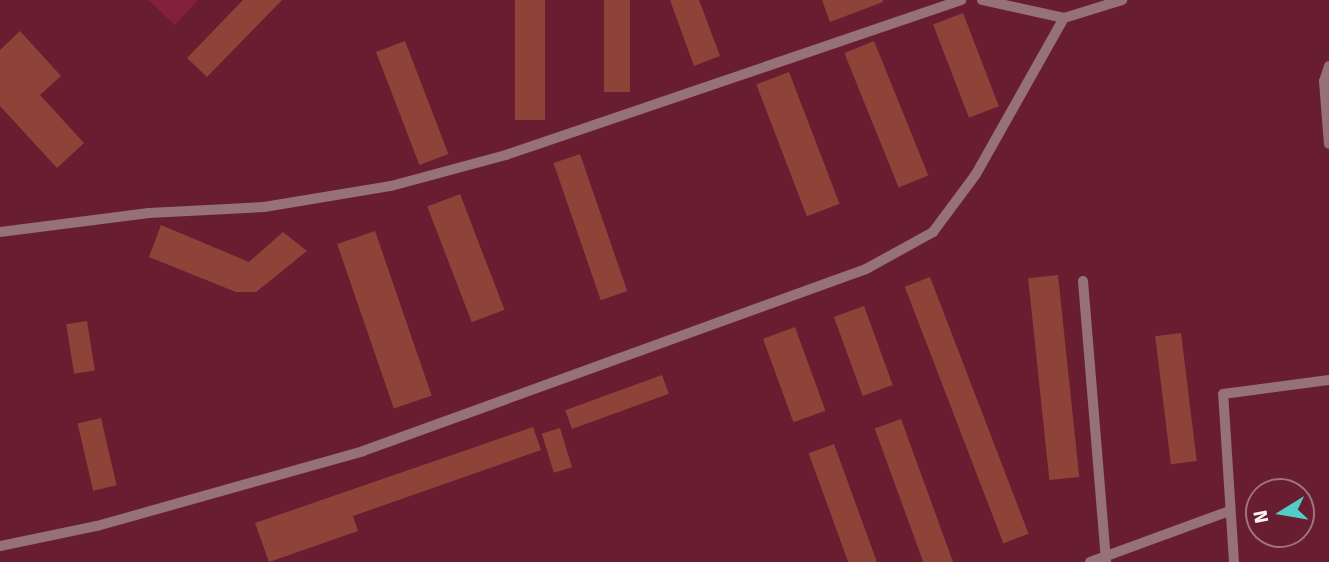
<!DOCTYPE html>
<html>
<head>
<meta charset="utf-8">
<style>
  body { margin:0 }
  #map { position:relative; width:1329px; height:562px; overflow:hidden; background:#681e30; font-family:"Fira Sans",sans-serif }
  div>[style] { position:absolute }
  .green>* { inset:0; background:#85203b }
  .building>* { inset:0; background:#8e4338; transform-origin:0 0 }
  .service>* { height:10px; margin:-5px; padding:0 5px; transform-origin:5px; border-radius:5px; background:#967176 }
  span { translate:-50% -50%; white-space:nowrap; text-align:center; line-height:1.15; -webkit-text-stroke:7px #681e30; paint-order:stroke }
  .north { position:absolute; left:1245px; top:478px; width:70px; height:70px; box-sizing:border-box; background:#681e30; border:2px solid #a2727e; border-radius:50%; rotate:259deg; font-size:19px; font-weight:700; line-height:28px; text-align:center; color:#faf1f2 }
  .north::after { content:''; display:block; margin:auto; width:24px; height:32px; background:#54cdc7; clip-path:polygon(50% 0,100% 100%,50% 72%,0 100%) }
</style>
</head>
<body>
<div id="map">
  <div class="green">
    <div style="clip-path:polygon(148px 0,198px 0,175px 25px)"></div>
  </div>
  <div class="building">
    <div style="clip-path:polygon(243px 0,282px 0,207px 77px,187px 58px)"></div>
    <div style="left:515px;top:0;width:30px;height:120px"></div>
    <div style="left:604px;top:0;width:26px;height:92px"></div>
    <div style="clip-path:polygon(670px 0,699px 0,720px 56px,694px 66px)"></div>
    <div style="clip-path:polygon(822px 0,883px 0,883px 2px,830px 22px)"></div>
    <div style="left:963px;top:13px;width:100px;height:32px;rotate:69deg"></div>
    <div style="clip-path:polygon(20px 31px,61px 76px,40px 95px,84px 143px,57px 168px,0 106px,0 50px)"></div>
    <div style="left:405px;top:41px;width:121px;height:31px;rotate:69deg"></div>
    <div style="left:874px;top:41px;width:145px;height:32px;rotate:68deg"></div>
    <div style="left:789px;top:72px;width:141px;height:35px;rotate:69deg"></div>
    <div style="left:580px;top:154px;width:145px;height:28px;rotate:71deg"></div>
    <div style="left:460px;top:194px;width:124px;height:35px;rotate:69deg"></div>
    <div style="clip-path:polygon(161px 225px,249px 262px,283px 232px,307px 251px,256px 292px,236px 292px,149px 257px)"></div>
    <div style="left:375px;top:231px;width:174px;height:40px;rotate:71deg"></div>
    <div style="left:1058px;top:275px;width:203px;height:30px;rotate:84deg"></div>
    <div style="left:930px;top:277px;width:275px;height:27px;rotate:69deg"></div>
    <div style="left:864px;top:306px;width:84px;height:32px;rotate:70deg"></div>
    <div style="left:87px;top:321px;width:50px;height:21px;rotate:81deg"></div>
    <div style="left:795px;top:327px;width:89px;height:34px;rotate:70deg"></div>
    <div style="left:1181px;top:333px;width:129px;height:26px;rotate:83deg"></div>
    <div style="left:662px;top:375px;width:20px;height:103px;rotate:70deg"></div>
    <div style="left:101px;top:418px;width:69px;height:24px;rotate:77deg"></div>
    <div style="left:901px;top:419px;width:153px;height:28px;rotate:70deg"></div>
    <div style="clip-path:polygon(533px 427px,541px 450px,353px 516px,358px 531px,269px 562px,255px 523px)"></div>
    <div style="left:560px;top:428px;width:41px;height:19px;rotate:73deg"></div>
    <div style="left:834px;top:444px;width:125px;height:27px;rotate:70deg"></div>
  </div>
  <div class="service">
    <div style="left:1064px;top:18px;width:61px;rotate:-17.2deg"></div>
    <div style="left:1329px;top:66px;width:16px;rotate:108deg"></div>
    <div style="left:1324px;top:81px;width:63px;rotate:85.5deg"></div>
    <div style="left:0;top:232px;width:150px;rotate:-7.3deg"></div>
    <div style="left:149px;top:213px;width:115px;rotate:-3deg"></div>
    <div style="left:264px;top:207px;width:129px;rotate:-9.4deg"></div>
    <div style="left:391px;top:186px;width:119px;rotate:-15.1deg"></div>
    <div style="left:506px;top:155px;width:481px;rotate:-18.8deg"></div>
    <div style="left:1083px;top:281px;width:282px;rotate:85.3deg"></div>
    <div style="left:0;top:546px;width:99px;rotate:-11.7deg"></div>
    <div style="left:97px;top:526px;width:276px;rotate:-15.7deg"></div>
    <div style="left:363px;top:451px;width:535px;rotate:-19.89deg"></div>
    <div style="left:866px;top:269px;width:77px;rotate:-28.9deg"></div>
    <div style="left:933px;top:232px;width:72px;rotate:-53.4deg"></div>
    <div style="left:976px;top:174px;width:179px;rotate:-60.6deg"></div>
    <div style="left:1064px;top:18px;width:84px;rotate:-167.6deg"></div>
    <div style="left:1090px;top:562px;width:146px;rotate:-20.1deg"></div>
    <div style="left:1234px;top:562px;width:168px;rotate:-93.7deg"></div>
    <div style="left:1223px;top:394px;width:107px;rotate:-7.5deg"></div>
  </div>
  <div class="north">N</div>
</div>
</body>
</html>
